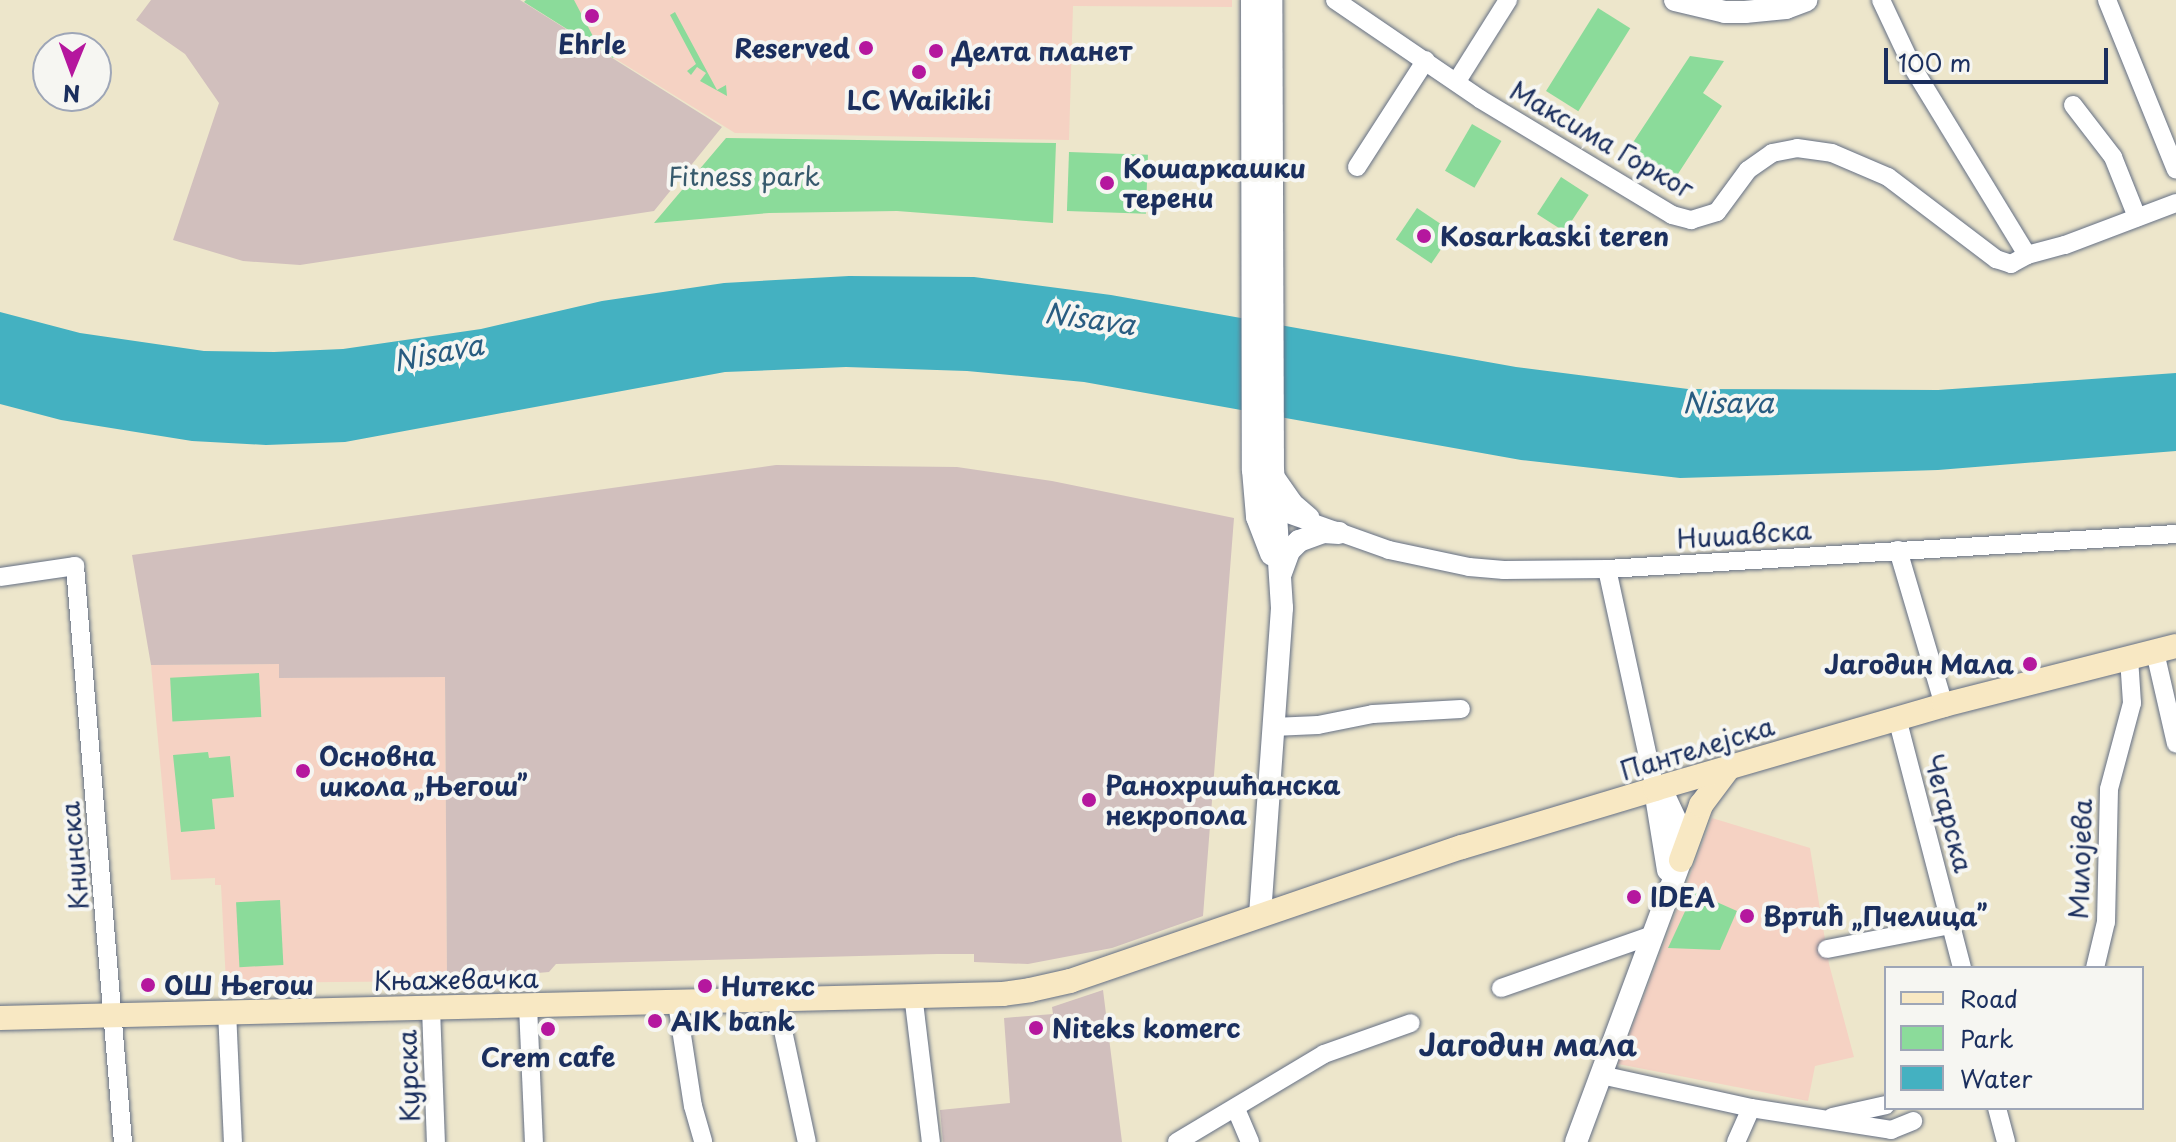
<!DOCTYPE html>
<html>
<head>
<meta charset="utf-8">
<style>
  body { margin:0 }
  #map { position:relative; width:2176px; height:1142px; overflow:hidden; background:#ede6cb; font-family:"Playpen Sans",sans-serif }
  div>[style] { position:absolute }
  .built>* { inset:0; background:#f5d2c3 }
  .industrial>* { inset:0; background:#d1bfbd }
  .green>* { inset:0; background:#8bdb9a; transform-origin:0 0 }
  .water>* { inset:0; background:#44b1c1 }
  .roads { filter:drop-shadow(0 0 2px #646f84) drop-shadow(0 0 2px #646f84) }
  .minor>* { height:18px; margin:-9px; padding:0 9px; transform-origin:9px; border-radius:9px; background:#fff }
  .tertiary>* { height:22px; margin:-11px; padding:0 11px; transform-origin:11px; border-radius:11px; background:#fff }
  .secondary>* { height:24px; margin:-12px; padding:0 12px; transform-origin:12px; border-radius:12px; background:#f8e8c3 }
  .dots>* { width:22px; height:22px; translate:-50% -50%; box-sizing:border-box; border:4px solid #f6f6f2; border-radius:50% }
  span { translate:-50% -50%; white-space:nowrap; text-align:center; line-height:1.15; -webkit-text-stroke:8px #f6f6f2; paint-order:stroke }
  .poi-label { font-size:26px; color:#1b2f5e; font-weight:700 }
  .right { translate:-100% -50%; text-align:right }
  .left { translate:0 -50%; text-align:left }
  .street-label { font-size:26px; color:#1b2f5e }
  .park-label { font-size:26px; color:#375a6d }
  .water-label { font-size:28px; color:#295c81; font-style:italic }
  .quarter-label { font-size:30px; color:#1b2f5e; font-weight:700 }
  .legend { position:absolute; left:1884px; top:966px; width:260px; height:144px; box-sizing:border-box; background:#f6f6f2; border:2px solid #9ea6b7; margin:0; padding:10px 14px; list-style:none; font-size:24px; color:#1b2f5e }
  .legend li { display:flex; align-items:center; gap:16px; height:40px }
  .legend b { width:40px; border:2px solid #9ea6b7 }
  .north { position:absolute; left:32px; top:32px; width:80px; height:80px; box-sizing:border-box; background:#f6f6f2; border:2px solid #9ea6b7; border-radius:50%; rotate:181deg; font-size:22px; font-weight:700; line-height:32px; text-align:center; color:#1b2f5e }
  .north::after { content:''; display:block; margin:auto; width:28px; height:36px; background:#b5179e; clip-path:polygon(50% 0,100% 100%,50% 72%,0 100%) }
  .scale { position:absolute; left:1884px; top:48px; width:224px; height:36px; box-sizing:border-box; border:4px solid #1b2f5e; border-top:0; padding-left:10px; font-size:24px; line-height:28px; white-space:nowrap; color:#1b2f5e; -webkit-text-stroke:6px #f6f6f2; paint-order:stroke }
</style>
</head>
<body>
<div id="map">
  <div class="built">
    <div style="clip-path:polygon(526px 0,1232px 0,1232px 7px,1073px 6px,1069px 140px,735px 133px,524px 2px)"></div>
    <div style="clip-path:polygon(280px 664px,280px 678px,445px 676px,447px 981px,226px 983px,221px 885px,215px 885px,215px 878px,171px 880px,151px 665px)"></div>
    <div style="clip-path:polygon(1712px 818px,1810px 848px,1829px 964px,1854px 1057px,1815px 1066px,1808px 1101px,1618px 1064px)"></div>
  </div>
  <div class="industrial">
    <div style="clip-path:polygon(151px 0,520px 0,722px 127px,654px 211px,300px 265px,243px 261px,173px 240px,219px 103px,185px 54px,136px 20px)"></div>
    <div style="clip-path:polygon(776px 465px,957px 467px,1052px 481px,1234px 518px,1203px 916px,1112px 948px,1028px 964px,974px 962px,974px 954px,937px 954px,556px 964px,549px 972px,447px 981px,445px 677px,279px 678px,279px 664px,151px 665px,132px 555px)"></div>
    <div style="clip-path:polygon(1103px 990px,1122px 1142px,943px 1142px,940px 1110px,1010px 1103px,1004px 1018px,1053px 1014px,1052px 1007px)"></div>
  </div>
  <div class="green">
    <div style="clip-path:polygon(526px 0,574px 0,595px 40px,600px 38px,608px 52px,619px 49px,613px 58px,524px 2px)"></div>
    <div style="left:1598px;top:8px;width:38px;height:98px;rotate:32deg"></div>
    <div style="clip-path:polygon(675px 12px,717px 90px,726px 85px,727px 96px,700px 81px,706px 73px,697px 67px,691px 75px,687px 71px,696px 64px,670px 15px)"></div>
    <div style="clip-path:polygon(1690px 56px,1724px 61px,1703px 93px,1722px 106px,1674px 180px,1628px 150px)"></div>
    <div style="left:1472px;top:124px;width:34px;height:54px;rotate:30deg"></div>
    <div style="clip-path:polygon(726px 138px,1056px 143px,1053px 223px,897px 211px,769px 213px,654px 223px)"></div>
    <div style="left:1069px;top:152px;width:79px;height:59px;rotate:2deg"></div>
    <div style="left:1561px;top:177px;width:33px;height:44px;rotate:33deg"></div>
    <div style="left:1417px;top:208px;width:43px;height:38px;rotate:34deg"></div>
    <div style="left:259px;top:673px;width:44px;height:89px;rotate:87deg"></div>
    <div style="clip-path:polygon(208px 752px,209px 758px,230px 756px,234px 797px,212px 799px,215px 829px,181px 832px,173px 755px)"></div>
    <div style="clip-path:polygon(1694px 892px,1737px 911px,1720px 950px,1668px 948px)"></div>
    <div style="left:280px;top:900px;width:65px;height:44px;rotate:87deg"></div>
  </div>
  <div class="water">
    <div style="clip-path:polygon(849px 276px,974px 277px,1111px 295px,1516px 367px,1688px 389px,1938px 390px,2176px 373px,2176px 451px,1938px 470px,1680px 478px,1521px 460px,1084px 382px,967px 371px,846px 367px,725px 372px,345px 442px,266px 445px,192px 441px,61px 420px,0 404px,0 312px,80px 333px,204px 351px,274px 352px,343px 349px,481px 329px,602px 301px,724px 283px)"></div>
  </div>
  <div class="roads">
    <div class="minor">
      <div style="left:1335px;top:0;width:176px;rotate:34.3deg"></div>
      <div style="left:1480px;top:99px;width:224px;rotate:31.1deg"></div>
      <div style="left:1672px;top:215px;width:20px;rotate:15deg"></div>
      <div style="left:1691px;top:220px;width:27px;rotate:-17deg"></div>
      <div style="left:1717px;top:212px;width:52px;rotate:-53.6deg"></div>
      <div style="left:1748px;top:170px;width:29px;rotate:-35deg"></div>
      <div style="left:1772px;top:153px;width:25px;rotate:-11deg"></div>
      <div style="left:1797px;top:148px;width:35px;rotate:8deg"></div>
      <div style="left:1832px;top:153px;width:61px;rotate:23.2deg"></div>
      <div style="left:1888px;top:177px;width:136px;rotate:37.2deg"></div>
      <div style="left:1996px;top:259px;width:16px;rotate:18deg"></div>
      <div style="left:2011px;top:264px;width:18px;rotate:-29deg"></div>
      <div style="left:2027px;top:255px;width:39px;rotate:-15deg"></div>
      <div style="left:2065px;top:245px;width:119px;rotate:-20.7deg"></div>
      <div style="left:1881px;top:0;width:75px;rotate:64.8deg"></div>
      <div style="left:1913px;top:68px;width:219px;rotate:58.6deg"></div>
      <div style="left:2107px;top:0;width:183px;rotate:67.9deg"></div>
      <div style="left:1457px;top:81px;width:96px;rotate:-57.8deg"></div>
      <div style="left:2073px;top:105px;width:66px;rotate:52.4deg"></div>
      <div style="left:2113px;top:157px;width:65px;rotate:68.2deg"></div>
      <div style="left:1357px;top:167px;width:127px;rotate:-57.2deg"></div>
      <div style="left:1273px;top:473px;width:35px;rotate:55deg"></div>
      <div style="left:1293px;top:502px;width:23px;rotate:41deg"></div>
      <div style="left:1269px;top:500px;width:24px;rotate:36deg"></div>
      <div style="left:1288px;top:514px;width:107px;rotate:19.6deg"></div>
      <div style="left:1389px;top:550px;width:82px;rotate:12deg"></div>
      <div style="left:1469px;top:567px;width:35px;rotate:5deg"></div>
      <div style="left:1504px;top:570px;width:103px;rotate:-0.6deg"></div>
      <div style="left:1607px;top:569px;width:570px;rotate:-3.52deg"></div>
      <div style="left:1898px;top:550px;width:162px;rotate:73.5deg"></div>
      <div style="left:1607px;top:569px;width:225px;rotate:77.7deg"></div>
      <div style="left:0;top:577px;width:76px;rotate:-8.3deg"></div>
      <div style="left:75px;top:566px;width:578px;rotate:85.24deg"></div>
      <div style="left:2155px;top:652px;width:94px;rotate:77.1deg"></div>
      <div style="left:1897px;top:718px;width:258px;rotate:75.4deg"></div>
      <div style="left:1273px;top:727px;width:45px;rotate:-2.5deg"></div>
      <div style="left:1318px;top:725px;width:56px;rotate:-11.3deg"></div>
      <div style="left:1373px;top:714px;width:88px;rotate:-3.3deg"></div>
      <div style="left:1827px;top:949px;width:126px;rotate:-11deg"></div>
      <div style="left:2095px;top:968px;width:47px;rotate:-76.6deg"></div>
      <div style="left:2106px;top:922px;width:133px;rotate:-88.7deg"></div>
      <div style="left:2109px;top:789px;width:89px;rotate:-75deg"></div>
      <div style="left:2132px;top:703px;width:45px;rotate:-93.8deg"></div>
      <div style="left:1501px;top:988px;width:160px;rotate:-19.3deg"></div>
      <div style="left:913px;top:994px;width:149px;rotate:83.1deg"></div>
      <div style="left:776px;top:998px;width:147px;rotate:77.9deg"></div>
      <div style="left:677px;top:1003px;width:104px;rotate:81.2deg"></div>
      <div style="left:693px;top:1106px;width:37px;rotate:74deg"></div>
      <div style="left:528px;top:1006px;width:136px;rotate:87.5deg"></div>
      <div style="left:431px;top:1008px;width:134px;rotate:87.9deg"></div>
      <div style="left:227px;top:1011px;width:131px;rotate:87.4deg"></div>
      <div style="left:1601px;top:1075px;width:154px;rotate:12.4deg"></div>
      <div style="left:1751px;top:1108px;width:142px;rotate:8.9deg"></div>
      <div style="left:1891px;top:1130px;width:24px;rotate:-22deg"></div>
      <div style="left:1997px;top:1108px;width:35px;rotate:75deg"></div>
      <div style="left:1236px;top:1109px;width:36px;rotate:67deg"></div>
      <div style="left:1832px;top:1117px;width:55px;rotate:-12.5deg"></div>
      <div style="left:1177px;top:1142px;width:171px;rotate:-30.9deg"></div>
      <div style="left:1324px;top:1054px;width:92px;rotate:-19.6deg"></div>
      <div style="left:1736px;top:1142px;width:37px;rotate:-66deg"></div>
    </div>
    <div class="tertiary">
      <div style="left:1252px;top:0;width:470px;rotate:89.9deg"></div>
      <div style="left:1253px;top:470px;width:47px;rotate:85.1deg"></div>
      <div style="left:1257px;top:517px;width:40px;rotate:69deg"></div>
      <div style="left:1675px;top:0;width:51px;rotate:13.5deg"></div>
      <div style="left:1725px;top:12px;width:20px"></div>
      <div style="left:1745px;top:12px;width:41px;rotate:-5.6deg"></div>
      <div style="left:1786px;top:8px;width:22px;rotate:-21deg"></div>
      <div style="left:1281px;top:573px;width:23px;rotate:-70deg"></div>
      <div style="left:1289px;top:551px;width:14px;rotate:-45deg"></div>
      <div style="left:1299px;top:541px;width:27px;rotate:-20deg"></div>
      <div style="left:1324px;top:532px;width:15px;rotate:4deg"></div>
      <div style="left:1655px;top:790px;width:81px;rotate:80.8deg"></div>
      <div style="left:1260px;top:915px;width:308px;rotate:-85.9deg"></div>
      <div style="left:1282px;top:608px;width:138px;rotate:-93.7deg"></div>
      <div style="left:1273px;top:470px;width:470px;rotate:-90.2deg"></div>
      <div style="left:1576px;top:1142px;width:301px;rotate:-69.6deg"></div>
      <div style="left:1681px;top:860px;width:37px;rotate:-96deg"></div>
      <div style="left:1677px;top:823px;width:33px;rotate:-115deg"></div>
      <div style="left:1663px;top:793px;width:9px;rotate:-153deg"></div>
    </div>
    <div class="secondary">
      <div style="left:1681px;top:860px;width:59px;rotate:-70deg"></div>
      <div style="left:1701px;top:805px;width:45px;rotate:-53.1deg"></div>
      <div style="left:0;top:1018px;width:1003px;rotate:-1.37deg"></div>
      <div style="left:1003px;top:994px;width:27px;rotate:-8deg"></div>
      <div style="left:1030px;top:990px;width:41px;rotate:-12.7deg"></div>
      <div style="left:1070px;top:981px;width:414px;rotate:-18.9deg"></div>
      <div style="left:1462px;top:847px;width:202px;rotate:-16.7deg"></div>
      <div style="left:1655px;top:789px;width:301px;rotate:-16.2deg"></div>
      <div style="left:1944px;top:705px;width:239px;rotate:-14.3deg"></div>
    </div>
  </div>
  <div class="dots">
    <div style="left:592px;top:16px;background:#b5179e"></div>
    <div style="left:866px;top:48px;background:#b5179e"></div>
    <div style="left:936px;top:51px;background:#b5179e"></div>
    <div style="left:919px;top:72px;background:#b5179e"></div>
    <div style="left:1107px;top:183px;background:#b5179e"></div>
    <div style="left:1424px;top:236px;background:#b5179e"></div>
    <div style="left:2030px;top:664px;background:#b5179e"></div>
    <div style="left:303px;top:771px;background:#b5179e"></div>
    <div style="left:1089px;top:800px;background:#b5179e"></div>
    <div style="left:1634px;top:897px;background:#b5179e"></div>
    <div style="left:1747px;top:916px;background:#b5179e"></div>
    <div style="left:148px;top:985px;background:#b5179e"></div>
    <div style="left:705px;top:986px;background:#b5179e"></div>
    <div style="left:655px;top:1021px;background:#b5179e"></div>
    <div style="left:1036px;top:1028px;background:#b5179e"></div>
    <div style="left:548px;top:1029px;background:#b5179e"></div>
  </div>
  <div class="poi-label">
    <span style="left:592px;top:44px">Ehrle</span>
    <span class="right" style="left:850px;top:48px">Reserved</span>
    <span class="left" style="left:952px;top:51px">Делта планет</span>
    <span style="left:919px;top:100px">LC Waikiki</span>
    <span class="left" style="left:1123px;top:183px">Кошаркашки<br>терени</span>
    <span class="left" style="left:1440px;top:236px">Kosarkaski teren</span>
    <span class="right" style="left:2014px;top:664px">Јагодин Мала</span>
    <span class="left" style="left:319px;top:771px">Основна<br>школа „Његош”</span>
    <span class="left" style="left:1105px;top:800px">Ранохришћанска<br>некропола</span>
    <span class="left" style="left:1650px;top:897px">IDEA</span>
    <span class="left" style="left:1763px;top:916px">Вртић „Пчелица”</span>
    <span class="left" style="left:164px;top:985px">ОШ Његош</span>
    <span class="left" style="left:721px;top:986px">Нитекс</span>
    <span class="left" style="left:671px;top:1021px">AIK bank</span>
    <span class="left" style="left:1052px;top:1028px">Niteks komerc</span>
    <span style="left:548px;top:1057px">Crem cafe</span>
  </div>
  <div class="street-label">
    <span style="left:1602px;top:139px;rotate:30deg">Максима Горког</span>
    <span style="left:1744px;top:534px;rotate:-4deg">Нишавска</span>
    <span style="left:1697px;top:748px;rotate:-17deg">Пантелејска</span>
    <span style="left:1949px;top:813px;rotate:75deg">Чегарска</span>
    <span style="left:74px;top:856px;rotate:-95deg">Книнска</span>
    <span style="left:2080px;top:859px;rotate:-88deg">Милојева</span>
    <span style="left:456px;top:979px;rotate:-1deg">Књажевачка</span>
    <span style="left:408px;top:1076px;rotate:-92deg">Курска</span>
  </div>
  <div class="park-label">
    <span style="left:744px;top:176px">Fitness park</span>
  </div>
  <div class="water-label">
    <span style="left:1090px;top:318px;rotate:8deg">Nisava</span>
    <span style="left:438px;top:352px;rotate:-11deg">Nisava</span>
    <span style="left:1728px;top:402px">Nisava</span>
  </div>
  <div class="quarter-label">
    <span style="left:1528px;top:1044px">Јагодин мала</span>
  </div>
  <ul class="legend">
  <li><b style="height:10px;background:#f8e8c3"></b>Road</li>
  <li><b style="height:22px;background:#8bdb9a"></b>Park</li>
  <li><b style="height:22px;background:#44b1c1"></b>Water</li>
  </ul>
  <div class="north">N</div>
  <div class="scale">100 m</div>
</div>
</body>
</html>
